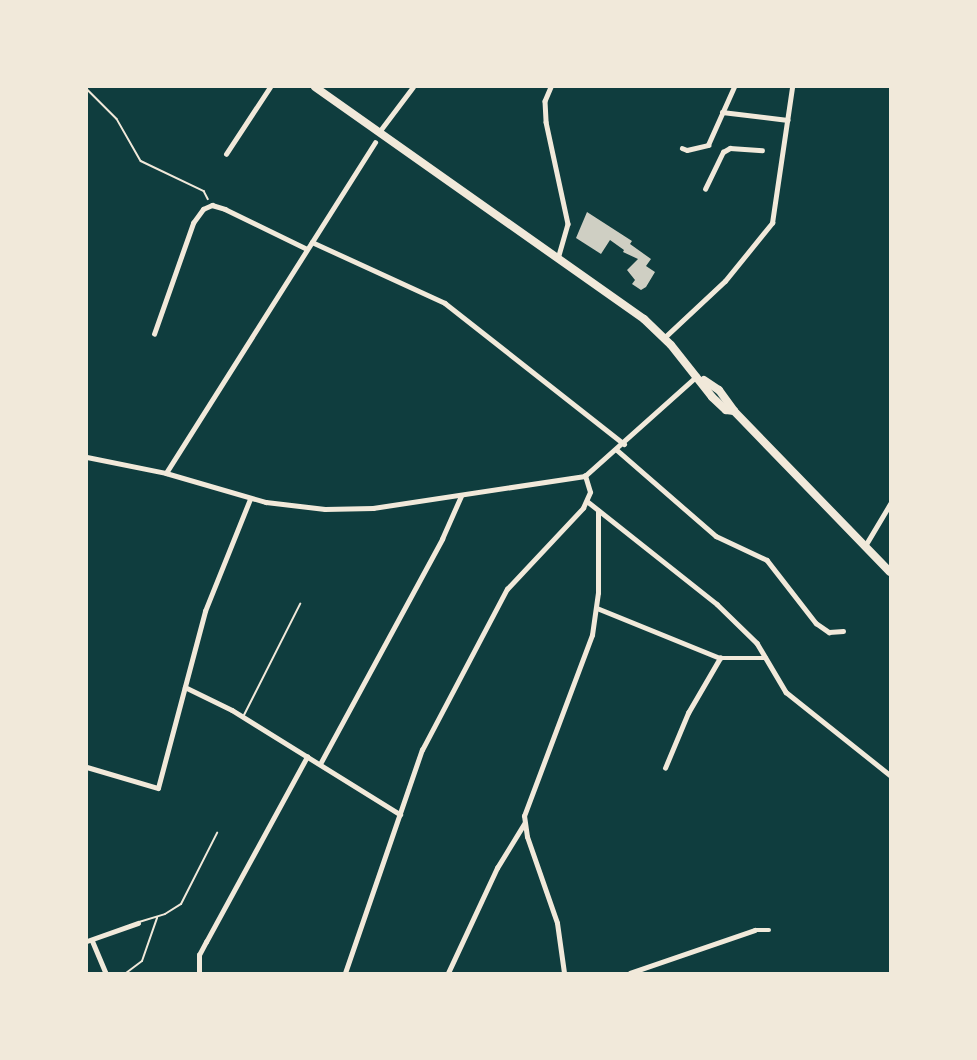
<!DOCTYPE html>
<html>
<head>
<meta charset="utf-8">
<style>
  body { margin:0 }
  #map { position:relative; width:977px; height:1060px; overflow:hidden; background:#0f3d3e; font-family:"Alegreya Sans",sans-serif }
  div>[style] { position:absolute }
  .building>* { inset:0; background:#cfcfc3 }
  .path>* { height:1.5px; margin:-0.75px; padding:0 0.75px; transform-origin:0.75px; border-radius:0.75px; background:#f1e9da }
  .service>* { height:2px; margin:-1px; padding:0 1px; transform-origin:1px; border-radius:1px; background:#f1e9da }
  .minor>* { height:4.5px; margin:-2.25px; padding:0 2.25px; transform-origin:2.25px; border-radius:2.25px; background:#f1e9da }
  .primary>* { height:8px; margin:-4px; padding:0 4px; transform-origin:4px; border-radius:4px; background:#f1e9da }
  span { translate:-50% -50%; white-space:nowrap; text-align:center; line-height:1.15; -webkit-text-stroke:6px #f1e9da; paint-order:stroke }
  .frame { position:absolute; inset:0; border:88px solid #f1e9da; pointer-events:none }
</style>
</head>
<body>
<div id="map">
  <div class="building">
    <div style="clip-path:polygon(587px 212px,632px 241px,630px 244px,651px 259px,646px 266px,655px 272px,646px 287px,641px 290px,632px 284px,635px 280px,627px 270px,638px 259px,623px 252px,624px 250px,610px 240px,601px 254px,576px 238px)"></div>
  </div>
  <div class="path">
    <div style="left:87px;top:89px;width:42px;rotate:45deg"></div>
    <div style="left:117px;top:119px;width:48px;rotate:60.3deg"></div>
    <div style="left:141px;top:161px;width:70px;rotate:25.5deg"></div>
    <div style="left:204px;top:191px;width:9px;rotate:63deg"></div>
  </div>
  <div class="service">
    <div style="left:243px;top:717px;width:127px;rotate:-63.2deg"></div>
    <div style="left:139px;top:922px;width:27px;rotate:-17deg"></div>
    <div style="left:165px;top:914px;width:19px;rotate:-32deg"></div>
    <div style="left:181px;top:904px;width:80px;rotate:-63.1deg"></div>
    <div style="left:126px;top:973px;width:20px;rotate:-37deg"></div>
    <div style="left:142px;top:961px;width:46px;rotate:-70.8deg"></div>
  </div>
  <div class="minor">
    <div style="left:551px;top:87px;width:15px;rotate:113deg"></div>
    <div style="left:545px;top:101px;width:21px;rotate:87deg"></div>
    <div style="left:546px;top:122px;width:104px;rotate:77.8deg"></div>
    <div style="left:568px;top:224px;width:36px;rotate:106deg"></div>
    <div style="left:722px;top:112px;width:66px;rotate:6.9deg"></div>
    <div style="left:379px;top:132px;width:56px;rotate:-52.9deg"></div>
    <div style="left:682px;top:148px;width:5px;rotate:22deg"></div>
    <div style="left:687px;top:150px;width:22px;rotate:-13deg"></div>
    <div style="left:708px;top:145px;width:64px;rotate:-65.9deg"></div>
    <div style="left:226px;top:154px;width:80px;rotate:-56.7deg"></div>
    <div style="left:705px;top:189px;width:41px;rotate:-64.1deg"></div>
    <div style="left:723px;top:152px;width:8px;rotate:-30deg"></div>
    <div style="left:730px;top:148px;width:32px;rotate:4deg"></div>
    <div style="left:312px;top:242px;width:146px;rotate:24.6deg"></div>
    <div style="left:445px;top:303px;width:228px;rotate:38.2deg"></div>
    <div style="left:154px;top:334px;width:118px;rotate:-70.6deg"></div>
    <div style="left:193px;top:223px;width:17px;rotate:-54deg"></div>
    <div style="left:203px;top:209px;width:10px;rotate:-24deg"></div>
    <div style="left:212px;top:205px;width:14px;rotate:17deg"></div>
    <div style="left:225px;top:209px;width:91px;rotate:26deg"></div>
    <div style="left:664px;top:338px;width:83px;rotate:-43.1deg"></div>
    <div style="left:725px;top:281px;width:75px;rotate:-51deg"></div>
    <div style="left:772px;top:223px;width:137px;rotate:-81.6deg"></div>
    <div style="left:617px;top:450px;width:131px;rotate:41deg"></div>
    <div style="left:716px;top:536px;width:56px;rotate:25.2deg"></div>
    <div style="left:767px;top:560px;width:80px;rotate:52.1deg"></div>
    <div style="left:816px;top:623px;width:16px;rotate:35deg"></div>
    <div style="left:829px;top:632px;width:14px;rotate:-4deg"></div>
    <div style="left:87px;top:457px;width:81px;rotate:11.4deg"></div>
    <div style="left:166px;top:473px;width:104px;rotate:16.2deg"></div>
    <div style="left:266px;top:502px;width:59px;rotate:6.8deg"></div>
    <div style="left:325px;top:509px;width:48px;rotate:-1.2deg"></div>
    <div style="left:373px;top:508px;width:214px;rotate:-8.6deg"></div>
    <div style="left:166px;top:473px;width:391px;rotate:-57.7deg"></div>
    <div style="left:587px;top:501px;width:166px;rotate:38.4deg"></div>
    <div style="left:717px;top:604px;width:56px;rotate:44.3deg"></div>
    <div style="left:757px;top:643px;width:57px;rotate:59.4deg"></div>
    <div style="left:786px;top:692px;width:133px;rotate:38.6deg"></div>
    <div style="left:865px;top:546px;width:49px;rotate:-59.2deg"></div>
    <div style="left:597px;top:608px;width:133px;rotate:22.1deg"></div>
    <div style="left:720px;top:658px;width:46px"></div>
    <div style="left:185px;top:687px;width:52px;rotate:26.1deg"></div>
    <div style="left:232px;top:710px;width:198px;rotate:31.8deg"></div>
    <div style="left:320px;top:764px;width:256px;rotate:-61.5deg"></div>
    <div style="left:442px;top:539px;width:47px;rotate:-66.2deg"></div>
    <div style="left:87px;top:767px;width:74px;rotate:16.5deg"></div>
    <div style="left:158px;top:788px;width:183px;rotate:-75.1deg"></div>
    <div style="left:205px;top:611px;width:121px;rotate:-68.1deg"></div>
    <div style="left:665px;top:768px;width:60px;rotate:-67.3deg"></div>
    <div style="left:688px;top:713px;width:64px;rotate:-59.8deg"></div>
    <div style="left:92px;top:940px;width:36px;rotate:67deg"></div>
    <div style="left:87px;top:941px;width:54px;rotate:-19.4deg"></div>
    <div style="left:199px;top:973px;width:18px;rotate:-90deg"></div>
    <div style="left:199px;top:955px;width:15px;rotate:-62deg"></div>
    <div style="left:206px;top:942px;width:211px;rotate:-61.4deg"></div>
    <div style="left:345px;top:973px;width:236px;rotate:-71deg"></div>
    <div style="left:422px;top:750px;width:182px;rotate:-62.2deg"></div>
    <div style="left:507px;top:589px;width:111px;rotate:-46.8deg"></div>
    <div style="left:583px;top:508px;width:17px;rotate:-66deg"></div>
    <div style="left:590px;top:492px;width:17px;rotate:-107deg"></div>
    <div style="left:585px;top:476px;width:150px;rotate:-41.8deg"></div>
    <div style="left:448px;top:973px;width:116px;rotate:-65deg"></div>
    <div style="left:497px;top:868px;width:52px;rotate:-58.5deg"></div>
    <div style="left:564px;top:973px;width:50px;rotate:-98deg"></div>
    <div style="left:557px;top:923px;width:91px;rotate:-109.2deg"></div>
    <div style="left:527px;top:837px;width:21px;rotate:-98deg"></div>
    <div style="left:524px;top:816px;width:193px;rotate:-69.4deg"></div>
    <div style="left:592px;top:635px;width:42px;rotate:-81.9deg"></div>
    <div style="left:598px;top:593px;width:82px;rotate:-90deg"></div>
    <div style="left:630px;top:973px;width:132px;rotate:-19deg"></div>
    <div style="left:755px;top:930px;width:14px"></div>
  </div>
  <div class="primary">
    <div style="left:315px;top:87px;width:403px;rotate:35.2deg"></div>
    <div style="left:644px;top:319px;width:37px;rotate:44deg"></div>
    <div style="left:671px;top:345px;width:66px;rotate:51.7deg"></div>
    <div style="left:712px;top:397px;width:19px;rotate:43deg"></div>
    <div style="left:726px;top:410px;width:8px;rotate:7deg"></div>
    <div style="left:704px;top:380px;width:18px;rotate:34deg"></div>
    <div style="left:719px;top:390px;width:26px;rotate:54deg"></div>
    <div style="left:734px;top:411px;width:224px;rotate:45.9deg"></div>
  </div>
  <div class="frame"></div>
</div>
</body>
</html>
